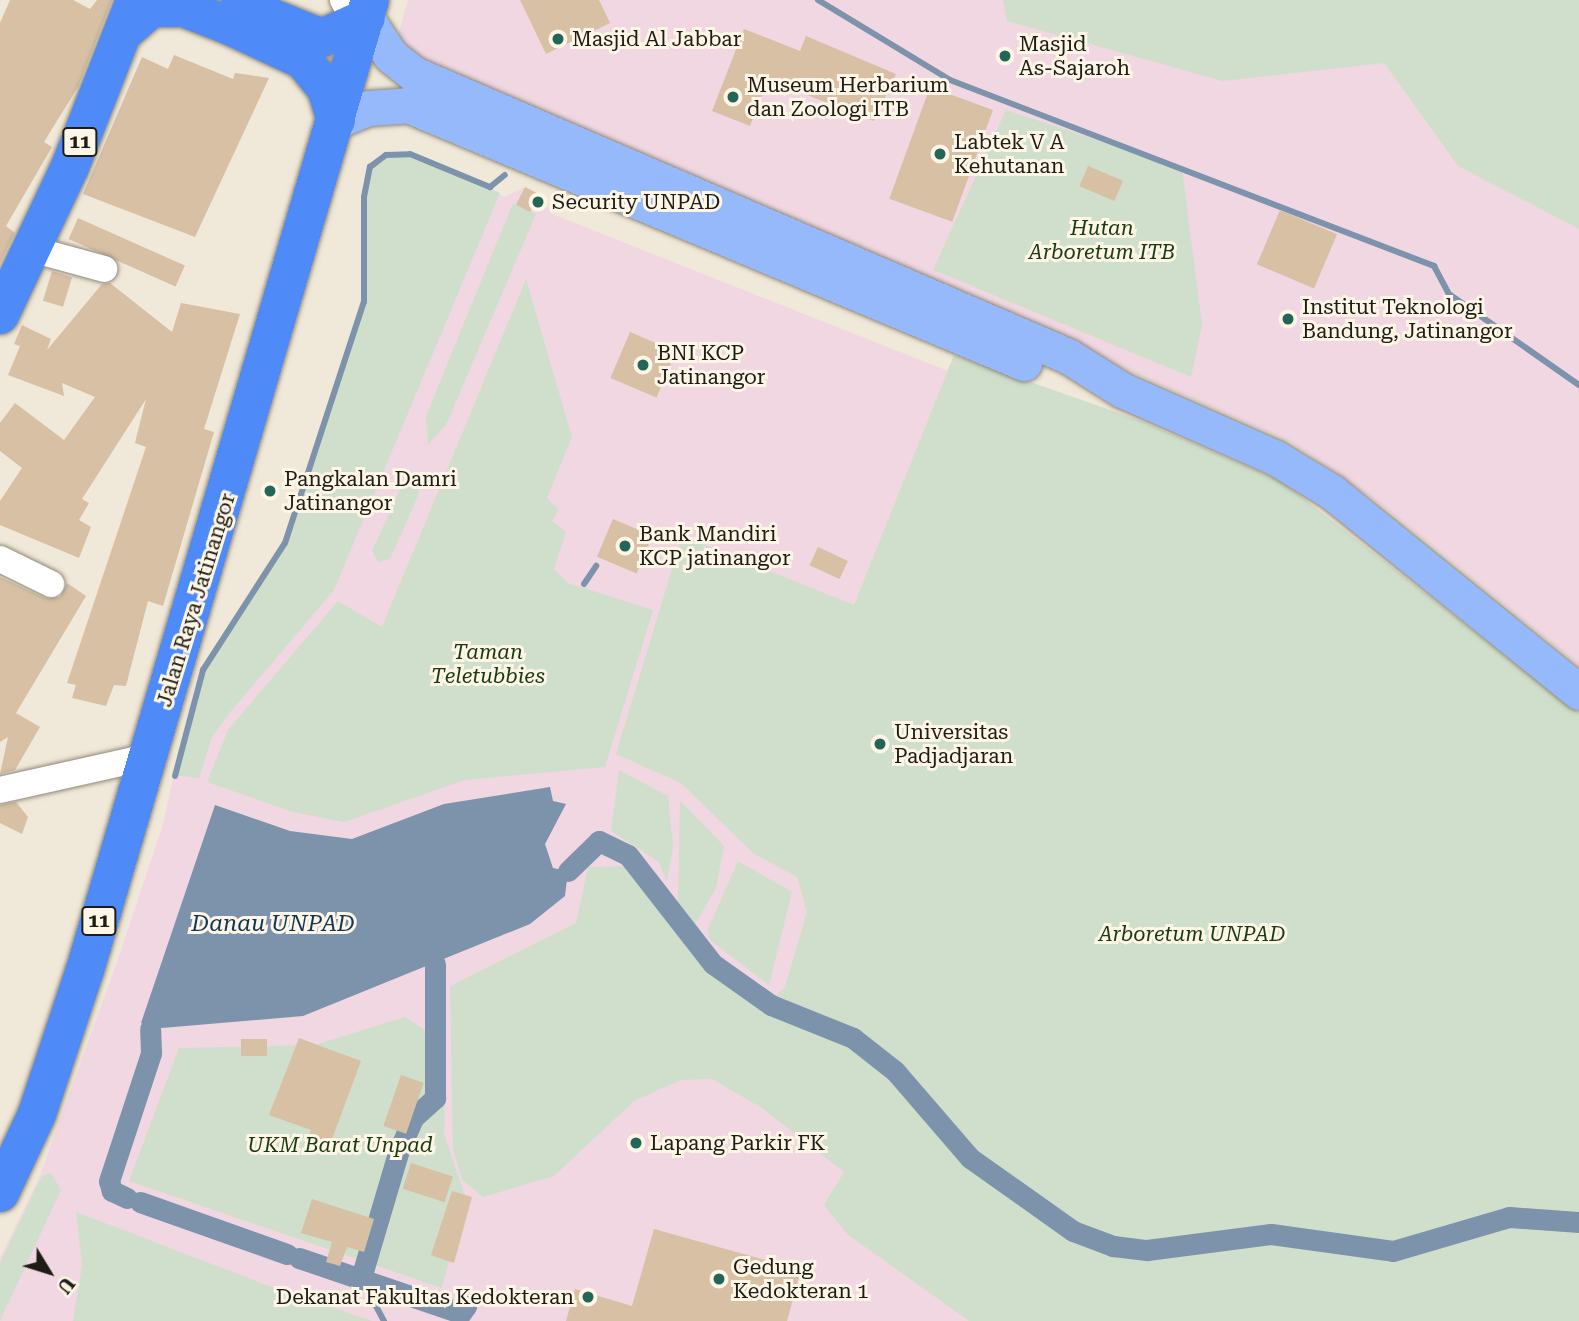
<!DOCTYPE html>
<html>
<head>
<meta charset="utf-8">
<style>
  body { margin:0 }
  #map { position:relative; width:1579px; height:1321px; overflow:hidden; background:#f0e8d8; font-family:"Roboto Serif",serif }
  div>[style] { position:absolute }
  .education>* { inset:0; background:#f0d7e2 }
  .green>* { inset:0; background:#cfdfcb }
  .water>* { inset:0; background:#7d93ac }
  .stream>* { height:6px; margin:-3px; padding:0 3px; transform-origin:3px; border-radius:3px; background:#7d93ac }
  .canal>* { height:21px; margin:-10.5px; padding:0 10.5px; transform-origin:10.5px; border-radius:10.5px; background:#7d93ac }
  .building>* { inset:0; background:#d7c0a4; transform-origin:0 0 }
  .roads { filter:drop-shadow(0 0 2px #90897b) drop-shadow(0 0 2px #90897b) }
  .minor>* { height:26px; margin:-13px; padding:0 13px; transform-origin:13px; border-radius:13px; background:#fff }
  .major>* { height:35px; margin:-17.5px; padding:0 17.5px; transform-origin:17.5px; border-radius:17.5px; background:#95b9fb }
  .highway>* { height:38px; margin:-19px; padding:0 19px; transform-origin:19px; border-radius:19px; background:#4e8bf8 }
  .dots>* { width:19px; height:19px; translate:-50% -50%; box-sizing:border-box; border:4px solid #fdf5e5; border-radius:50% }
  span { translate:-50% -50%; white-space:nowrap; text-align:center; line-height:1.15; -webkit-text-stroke:6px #fdf5e5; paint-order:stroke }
  .shield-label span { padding:2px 5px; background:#fdf5e5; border:2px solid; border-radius:5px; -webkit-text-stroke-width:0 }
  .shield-label { font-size:19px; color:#1e1c16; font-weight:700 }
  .poi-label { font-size:21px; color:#1e1c16 }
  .left { translate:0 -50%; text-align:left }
  .right { translate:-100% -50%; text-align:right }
  .park-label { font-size:21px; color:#1a3a12; font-style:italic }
  .street-label { font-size:21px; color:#1e1c16 }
  .water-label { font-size:23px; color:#113559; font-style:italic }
  .north { position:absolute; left:14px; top:1237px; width:70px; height:70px; -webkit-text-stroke:5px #fdf5e5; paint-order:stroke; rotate:128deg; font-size:19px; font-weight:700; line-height:28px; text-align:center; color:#1e1c16 }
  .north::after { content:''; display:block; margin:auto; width:24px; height:32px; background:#1e1c16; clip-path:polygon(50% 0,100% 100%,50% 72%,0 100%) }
</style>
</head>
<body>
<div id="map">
  <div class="education">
    <div style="clip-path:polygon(408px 0,1579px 0,1579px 666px,1383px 506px,1291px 442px,394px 50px)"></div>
    <div style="clip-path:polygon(410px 154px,505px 197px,525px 187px,539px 194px,552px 214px,948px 371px,954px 355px,1141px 421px,1281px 481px,1579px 713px,1579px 1321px,0 1321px,0 1258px,39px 1178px,117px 962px,163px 824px,189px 707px,203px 673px,285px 543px,364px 302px,365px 182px,375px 159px)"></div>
  </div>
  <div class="green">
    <div style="clip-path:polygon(1003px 0,1579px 0,1579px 229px,1458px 166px,1384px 63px,1223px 81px,1007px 21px)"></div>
    <div style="clip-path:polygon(1006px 110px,1182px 168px,1202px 325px,1191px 377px,933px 270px)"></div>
    <div style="clip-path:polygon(410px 154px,500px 193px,334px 590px,231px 711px,212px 737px,199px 778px,174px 775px,203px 673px,285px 543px,364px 302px,364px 197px,370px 167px,386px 155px)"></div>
    <div style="clip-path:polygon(513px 203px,536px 214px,447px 423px,428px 445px,426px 416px)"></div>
    <div style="clip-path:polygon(526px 279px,572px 437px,547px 498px,559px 510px,552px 521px,566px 532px,554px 569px,568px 583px,653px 610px,605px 767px,465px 780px,344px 822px,293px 812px,207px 782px,228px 730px,338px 601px,382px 627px)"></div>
    <div style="clip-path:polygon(954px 355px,1141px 421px,1281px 481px,1579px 713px,1579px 1321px,969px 1321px,847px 1234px,824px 1205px,844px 1172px,762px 1108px,712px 1079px,681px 1080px,634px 1101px,554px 1176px,483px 1197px,462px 1180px,453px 1149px,450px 986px,576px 923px,588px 867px,626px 866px,715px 963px,771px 1000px,785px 987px,807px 912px,797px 877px,753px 853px,681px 783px,616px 754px,682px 536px,854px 605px)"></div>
    <div style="clip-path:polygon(407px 475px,420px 480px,418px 496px,390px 559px,378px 562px,372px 551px)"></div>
    <div style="clip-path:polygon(619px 770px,668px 796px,673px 847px,667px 882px,659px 862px,611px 831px)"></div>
    <div style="clip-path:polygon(680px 801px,724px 846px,716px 888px,695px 924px,678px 902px)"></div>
    <div style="clip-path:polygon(738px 861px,792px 892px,769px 985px,710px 940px,708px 929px)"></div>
    <div style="clip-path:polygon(405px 1017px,446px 1044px,444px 1134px,466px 1198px,442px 1288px,129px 1181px,179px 1048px,315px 1045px)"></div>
    <div style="clip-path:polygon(51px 1173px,61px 1190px,0 1321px,0 1262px,42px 1176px)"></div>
    <div style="clip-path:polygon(76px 1212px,269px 1286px,372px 1321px,73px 1321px,82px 1265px)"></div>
  </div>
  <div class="water">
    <div style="clip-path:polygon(550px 787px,553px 801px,566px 804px,545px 844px,553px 868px,568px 871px,565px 896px,530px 924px,303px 1016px,150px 1029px,141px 1023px,215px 805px,290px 831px,352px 839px,444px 804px)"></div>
  </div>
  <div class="stream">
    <div style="left:818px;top:0;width:154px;rotate:31.2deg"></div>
    <div style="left:950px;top:80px;width:519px;rotate:21.02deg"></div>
    <div style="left:1434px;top:266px;width:32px;rotate:62deg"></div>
    <div style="left:1449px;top:294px;width:159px;rotate:35deg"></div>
    <div style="left:584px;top:584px;width:22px;rotate:-56deg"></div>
    <div style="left:175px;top:776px;width:110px;rotate:-75.2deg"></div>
    <div style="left:203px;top:670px;width:151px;rotate:-57.2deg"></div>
    <div style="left:285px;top:543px;width:254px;rotate:-71.9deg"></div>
    <div style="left:364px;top:302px;width:105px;rotate:-90deg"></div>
    <div style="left:364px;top:197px;width:31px;rotate:-79deg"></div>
    <div style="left:370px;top:167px;width:20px;rotate:-37deg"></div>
    <div style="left:386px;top:155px;width:24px;rotate:-2deg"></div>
    <div style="left:410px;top:154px;width:87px;rotate:22.4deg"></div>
    <div style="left:490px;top:187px;width:19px;rotate:-39deg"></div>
    <div style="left:361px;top:1278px;width:49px;rotate:61.9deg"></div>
  </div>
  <div class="canal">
    <div style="left:568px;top:871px;width:43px;rotate:-44.1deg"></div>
    <div style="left:599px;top:841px;width:32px;rotate:26deg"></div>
    <div style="left:628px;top:855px;width:138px;rotate:52.1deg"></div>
    <div style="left:713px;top:964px;width:71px;rotate:35.3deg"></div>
    <div style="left:771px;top:1005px;width:88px;rotate:21.9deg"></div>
    <div style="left:853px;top:1038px;width:53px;rotate:38.2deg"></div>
    <div style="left:895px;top:1071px;width:115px;rotate:49.2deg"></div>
    <div style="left:970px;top:1158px;width:126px;rotate:35.3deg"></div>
    <div style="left:1073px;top:1231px;width:43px;rotate:20.6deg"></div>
    <div style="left:1113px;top:1246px;width:34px;rotate:7deg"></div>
    <div style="left:1147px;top:1250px;width:125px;rotate:-7.4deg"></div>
    <div style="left:1271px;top:1234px;width:123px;rotate:7.9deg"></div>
    <div style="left:1393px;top:1251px;width:121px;rotate:-16.3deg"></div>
    <div style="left:1509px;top:1217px;width:70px;rotate:4.1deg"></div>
    <div style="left:127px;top:1198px;width:17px;rotate:-155deg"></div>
    <div style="left:112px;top:1191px;width:10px;rotate:-107deg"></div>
    <div style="left:109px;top:1181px;width:135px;rotate:-71.8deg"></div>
    <div style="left:151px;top:1053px;width:24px;rotate:-92deg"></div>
    <div style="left:140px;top:1202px;width:156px;rotate:19.5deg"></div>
    <div style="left:299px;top:1258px;width:171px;rotate:18.8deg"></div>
    <div style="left:461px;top:1313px;width:9px;rotate:-54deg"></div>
    <div style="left:361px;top:1278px;width:134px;rotate:-73.5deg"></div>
    <div style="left:399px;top:1150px;width:35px;rotate:-66deg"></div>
    <div style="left:413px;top:1118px;width:30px;rotate:-42deg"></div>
    <div style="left:435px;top:1098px;width:134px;rotate:-90deg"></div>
  </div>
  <div class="building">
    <div style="clip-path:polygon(10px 0,73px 0,90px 9px,97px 0,112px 0,78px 87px,44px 142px,52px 147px,6px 226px,15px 233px,0 263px,0 23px)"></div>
    <div style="clip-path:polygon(520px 0,599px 0,610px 23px,546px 54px)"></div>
    <div style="clip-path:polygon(744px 29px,800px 51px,806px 36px,896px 74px,874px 121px,768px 80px,750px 126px,712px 111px)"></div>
    <div style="clip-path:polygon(174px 55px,233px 79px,235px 73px,269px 78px,195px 237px,83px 194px,142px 57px,168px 69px)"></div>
    <div style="left:930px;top:87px;width:67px;height:119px;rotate:20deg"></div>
    <div style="left:1088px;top:166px;width:38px;height:22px;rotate:23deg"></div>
    <div style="left:525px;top:187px;width:16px;height:20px;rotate:27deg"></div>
    <div style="left:1280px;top:210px;width:62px;height:59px;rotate:23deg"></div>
    <div style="left:78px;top:218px;width:117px;height:23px;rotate:24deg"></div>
    <div style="left:52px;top:271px;width:21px;height:31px;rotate:17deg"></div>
    <div style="clip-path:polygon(110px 283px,172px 332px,181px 303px,240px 314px,204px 429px,214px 432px,163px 606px,148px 601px,126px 686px,114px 685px,106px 706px,72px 698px,76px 685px,67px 683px,146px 447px,135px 443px,146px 399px,82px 499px,89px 503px,79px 520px,91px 527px,79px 558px,0 525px,0 501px,22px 468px,0 451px,0 423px,15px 403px,64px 440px,95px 397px,62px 383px,64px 396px,8px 375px,20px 346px,14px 344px,22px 325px,51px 339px,47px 350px,102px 284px)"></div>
    <div style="left:630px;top:332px;width:50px;height:50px;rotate:23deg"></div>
    <div style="left:613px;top:519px;width:43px;height:41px;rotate:23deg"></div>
    <div style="left:818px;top:547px;width:33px;height:20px;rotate:25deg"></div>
    <div style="clip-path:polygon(0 577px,45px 598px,60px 597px,67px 583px,86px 596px,16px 713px,40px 727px,15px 770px,0 774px,8px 737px,0 742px)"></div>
    <div style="clip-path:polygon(16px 802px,28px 817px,22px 834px,0 823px,0 805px)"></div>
    <div style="clip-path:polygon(299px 1038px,361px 1061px,328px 1150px,306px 1142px,311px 1130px,269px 1115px)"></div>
    <div style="left:267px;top:1039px;width:17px;height:26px;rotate:90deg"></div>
    <div style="left:401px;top:1075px;width:24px;height:54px;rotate:19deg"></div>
    <div style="left:411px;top:1163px;width:44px;height:27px;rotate:18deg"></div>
    <div style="clip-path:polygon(452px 1191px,472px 1197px,454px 1263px,431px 1255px)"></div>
    <div style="clip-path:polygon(312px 1199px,374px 1219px,364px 1252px,347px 1247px,340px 1266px,326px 1262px,332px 1242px,301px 1233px)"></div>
    <div style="clip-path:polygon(654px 1229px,801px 1270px,787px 1321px,566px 1321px,575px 1289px,632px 1306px)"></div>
  </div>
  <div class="roads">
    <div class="minor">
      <div style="left:343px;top:0;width:41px;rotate:62.2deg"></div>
      <div style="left:31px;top:249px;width:76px;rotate:15.3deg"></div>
      <div style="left:0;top:559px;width:57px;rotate:26.1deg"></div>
      <div style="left:0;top:790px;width:152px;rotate:-12.6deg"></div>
    </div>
    <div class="major">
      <div style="left:366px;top:18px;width:45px;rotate:56.7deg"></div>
      <div style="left:391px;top:56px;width:29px;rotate:38deg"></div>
      <div style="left:414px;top:74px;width:712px;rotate:23.33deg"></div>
      <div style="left:1068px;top:356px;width:64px;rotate:32.2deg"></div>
      <div style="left:1122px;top:390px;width:168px;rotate:23.8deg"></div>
      <div style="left:1276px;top:458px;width:66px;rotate:31.3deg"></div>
      <div style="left:1332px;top:492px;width:318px;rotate:39deg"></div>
      <div style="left:336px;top:121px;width:35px;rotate:-22deg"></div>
      <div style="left:369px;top:108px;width:39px;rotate:-4deg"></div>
      <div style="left:408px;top:105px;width:668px;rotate:22.73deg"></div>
    </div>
    <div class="highway">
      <div style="left:240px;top:5px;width:88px;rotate:21.9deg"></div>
      <div style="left:322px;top:38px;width:48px;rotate:-24.4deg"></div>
      <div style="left:124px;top:32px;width:37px;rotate:-41deg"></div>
      <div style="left:152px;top:8px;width:32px"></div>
      <div style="left:184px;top:8px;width:49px;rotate:21.4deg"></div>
      <div style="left:230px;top:26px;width:81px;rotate:25deg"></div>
      <div style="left:303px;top:60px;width:36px;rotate:51deg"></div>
      <div style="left:326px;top:88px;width:34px;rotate:73deg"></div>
      <div style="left:0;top:315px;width:164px;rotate:-64.7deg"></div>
      <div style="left:70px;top:167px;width:179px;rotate:-68.7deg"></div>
      <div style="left:0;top:1193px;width:87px;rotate:-64.9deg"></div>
      <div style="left:37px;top:1114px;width:152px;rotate:-71.6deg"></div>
      <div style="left:85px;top:970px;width:1011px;rotate:-73.63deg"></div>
    </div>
  </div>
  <div class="dots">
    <div style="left:558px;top:39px;background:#236657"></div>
    <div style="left:1005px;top:56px;background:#236657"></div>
    <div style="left:733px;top:97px;background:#236657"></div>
    <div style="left:940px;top:154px;background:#236657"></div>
    <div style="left:538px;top:202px;background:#236657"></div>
    <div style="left:1288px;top:319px;background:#236657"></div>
    <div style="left:643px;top:365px;background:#236657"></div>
    <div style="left:270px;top:491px;background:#236657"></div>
    <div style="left:625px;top:546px;background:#236657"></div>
    <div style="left:880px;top:744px;background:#236657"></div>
    <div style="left:636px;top:1143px;background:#236657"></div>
    <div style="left:719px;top:1279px;background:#236657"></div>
    <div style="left:588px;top:1297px;background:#236657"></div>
  </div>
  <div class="shield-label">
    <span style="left:80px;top:142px">11</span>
    <span style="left:99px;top:921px">11</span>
  </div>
  <div class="poi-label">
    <span class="left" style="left:572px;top:39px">Masjid Al Jabbar</span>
    <span class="left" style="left:1019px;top:56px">Masjid<br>As-Sajaroh</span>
    <span class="left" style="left:747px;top:97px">Museum Herbarium<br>dan Zoologi ITB</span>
    <span class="left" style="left:954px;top:154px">Labtek V A<br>Kehutanan</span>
    <span class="left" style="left:552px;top:202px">Security UNPAD</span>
    <span class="left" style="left:1302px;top:319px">Institut Teknologi<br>Bandung, Jatinangor</span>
    <span class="left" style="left:657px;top:365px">BNI KCP<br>Jatinangor</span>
    <span class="left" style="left:284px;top:491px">Pangkalan Damri<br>Jatinangor</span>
    <span class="left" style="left:639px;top:546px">Bank Mandiri<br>KCP jatinangor</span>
    <span class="left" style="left:894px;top:744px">Universitas<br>Padjadjaran</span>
    <span class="left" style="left:650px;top:1143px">Lapang Parkir FK</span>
    <span class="left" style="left:733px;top:1279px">Gedung<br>Kedokteran 1</span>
    <span class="right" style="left:574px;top:1297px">Dekanat Fakultas Kedokteran</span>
  </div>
  <div class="park-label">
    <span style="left:1102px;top:240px">Hutan<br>Arboretum ITB</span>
    <span style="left:488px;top:664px">Taman<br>Teletubbies</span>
    <span style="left:1192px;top:934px">Arboretum UNPAD</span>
    <span style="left:340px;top:1145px">UKM Barat Unpad</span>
  </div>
  <div class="street-label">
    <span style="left:196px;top:600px;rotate:-73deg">Jalan Raya Jatinangor</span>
  </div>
  <div class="water-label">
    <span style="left:273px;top:924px">Danau UNPAD</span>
  </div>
  <div class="north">U</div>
</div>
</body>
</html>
